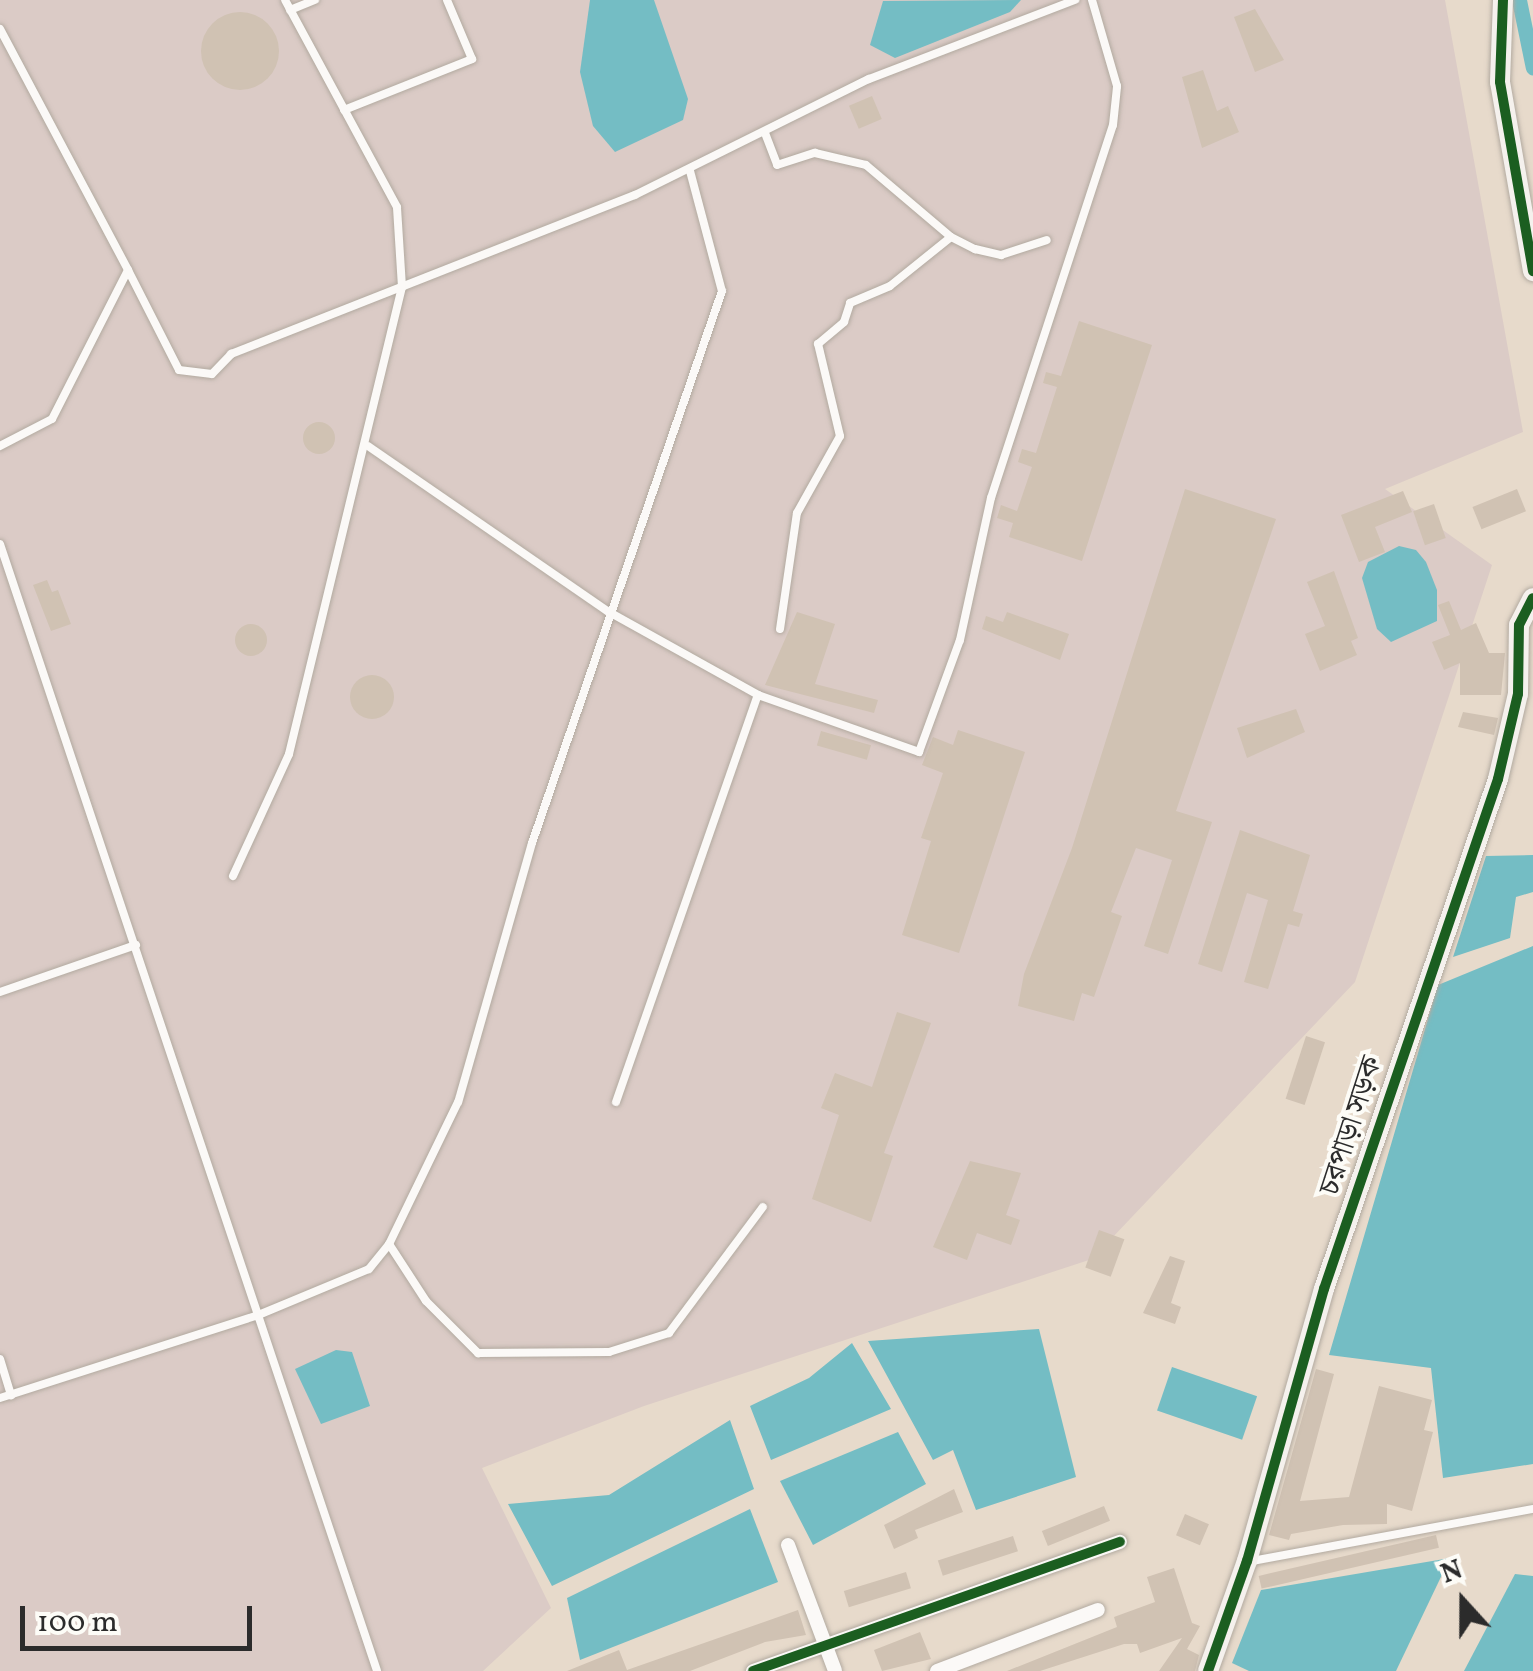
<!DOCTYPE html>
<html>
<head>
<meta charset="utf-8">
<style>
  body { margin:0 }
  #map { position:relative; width:1533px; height:1671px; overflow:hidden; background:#e7dacb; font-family:Vollkorn,"Noto Serif Bengali",serif }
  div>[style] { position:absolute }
  .industrial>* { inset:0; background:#dbcbc6 }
  .water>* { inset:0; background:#74bdc4; transform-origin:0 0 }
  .canal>* { height:15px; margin:-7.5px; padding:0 7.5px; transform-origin:7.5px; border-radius:7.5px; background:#74bdc4 }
  .building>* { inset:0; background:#d0c2b3; transform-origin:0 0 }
  .round { border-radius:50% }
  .roads { filter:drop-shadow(0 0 2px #b2aaa0) drop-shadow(0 0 2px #b2aaa0) }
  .lane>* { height:8px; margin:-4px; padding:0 4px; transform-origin:4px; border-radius:4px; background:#fbf9f7 }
  .street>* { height:14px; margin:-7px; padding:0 7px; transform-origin:7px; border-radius:7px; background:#fbf9f7 }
  .secondary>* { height:20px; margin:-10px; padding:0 10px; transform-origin:10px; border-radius:10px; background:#f5f1ed }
  .cycleway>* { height:10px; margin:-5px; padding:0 5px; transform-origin:5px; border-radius:5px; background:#1b5e20 }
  span { translate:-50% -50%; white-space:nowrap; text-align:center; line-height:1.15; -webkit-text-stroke:8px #fdfcf7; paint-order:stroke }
  .street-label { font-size:30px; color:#2b2b2b }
  .north { position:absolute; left:1413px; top:1551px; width:100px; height:100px; -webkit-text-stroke:8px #fdfcf7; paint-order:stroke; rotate:339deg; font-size:28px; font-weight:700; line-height:40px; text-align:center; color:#2b2b2b }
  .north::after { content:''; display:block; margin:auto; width:35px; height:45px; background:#2b2b2b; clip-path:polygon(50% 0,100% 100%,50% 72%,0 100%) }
  .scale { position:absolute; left:20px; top:1606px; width:232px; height:45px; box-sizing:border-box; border:5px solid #2b2b2b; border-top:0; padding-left:12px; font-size:30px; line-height:35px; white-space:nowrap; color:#2b2b2b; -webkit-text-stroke:8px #fdfcf7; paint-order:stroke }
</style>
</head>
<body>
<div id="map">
  <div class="industrial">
    <div style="clip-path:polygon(0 0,1445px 0,1523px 432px,1385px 489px,1492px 565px,1355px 982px,1092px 1259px,644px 1406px,482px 1468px,551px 1608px,483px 1671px,0 1671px)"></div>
  </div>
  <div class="water">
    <div style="clip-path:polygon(590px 0,654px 0,688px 99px,683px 120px,615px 152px,593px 126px,580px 72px)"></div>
    <div style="clip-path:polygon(1021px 0,1010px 12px,895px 58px,870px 45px,883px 1px)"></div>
    <div style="clip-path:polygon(1399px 546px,1416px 550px,1426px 562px,1437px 590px,1437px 621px,1391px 642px,1377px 629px,1362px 578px,1368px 562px)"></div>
    <div style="clip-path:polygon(1533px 855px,1533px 892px,1516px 897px,1510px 938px,1453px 957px,1486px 856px)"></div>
    <div style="clip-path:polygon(1533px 946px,1533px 1464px,1443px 1478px,1431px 1368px,1329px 1355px,1438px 985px)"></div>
    <div style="clip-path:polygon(1039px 1329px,1076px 1477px,976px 1510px,953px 1450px,933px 1460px,868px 1341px)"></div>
    <div style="clip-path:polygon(852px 1343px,891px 1409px,771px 1460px,750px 1406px,809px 1378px)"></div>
    <div style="clip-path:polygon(336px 1350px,352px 1352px,370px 1406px,321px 1424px,295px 1369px)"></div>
    <div style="left:1172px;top:1367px;width:90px;height:46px;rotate:19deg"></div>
    <div style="clip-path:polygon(730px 1420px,754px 1489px,552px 1586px,508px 1504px,609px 1495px)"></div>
    <div style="clip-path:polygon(898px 1432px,926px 1484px,813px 1545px,780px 1481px)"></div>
    <div style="clip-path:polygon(750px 1509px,778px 1582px,580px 1660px,567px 1598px)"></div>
    <div style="clip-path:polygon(1450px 1558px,1396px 1671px,1249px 1671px,1232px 1663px,1261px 1590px)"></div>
    <div style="clip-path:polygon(1515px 1574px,1533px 1576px,1533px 1671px,1464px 1671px)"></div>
  </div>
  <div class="canal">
    <div style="left:1519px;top:0;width:69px;rotate:78.4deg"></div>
  </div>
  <div class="building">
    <div style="clip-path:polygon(1255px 9px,1284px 60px,1255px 72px,1234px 17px)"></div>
    <div class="round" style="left:201px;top:12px;width:78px;height:78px"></div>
    <div style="clip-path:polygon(1203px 70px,1217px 111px,1228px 106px,1239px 132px,1202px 148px,1182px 77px)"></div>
    <div style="left:872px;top:96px;width:25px;height:25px;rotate:67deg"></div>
    <div style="clip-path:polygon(1079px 321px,1152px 345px,1082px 561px,1009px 537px,1013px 523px,997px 518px,1001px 505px,1017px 511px,1032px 467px,1018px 462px,1022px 449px,1036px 453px,1057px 387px,1043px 383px,1046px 372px,1061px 376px)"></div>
    <div class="round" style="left:303px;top:422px;width:32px;height:32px"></div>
    <div style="clip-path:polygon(1185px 489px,1276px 519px,1176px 811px,1212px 822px,1168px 954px,1144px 946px,1172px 860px,1136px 848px,1111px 912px,1122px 916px,1094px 997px,1082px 993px,1074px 1021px,1018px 1006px,1024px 974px,1072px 848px)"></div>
    <div style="left:1517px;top:489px;width:24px;height:48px;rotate:68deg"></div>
    <div style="clip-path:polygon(1403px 491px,1412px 512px,1375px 527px,1385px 552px,1359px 562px,1341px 515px)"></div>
    <div style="left:1434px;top:504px;width:36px;height:22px;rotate:71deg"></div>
    <div style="clip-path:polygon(1334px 571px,1358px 638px,1351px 641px,1357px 655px,1320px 671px,1305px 634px,1325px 626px,1307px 582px)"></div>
    <div style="clip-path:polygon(47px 580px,52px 592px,58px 590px,71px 624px,51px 631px,33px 585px)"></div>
    <div style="clip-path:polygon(1449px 601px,1461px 630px,1476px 623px,1489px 653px,1505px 653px,1501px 695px,1460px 695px,1460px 663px,1444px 670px,1432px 642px,1450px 635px,1438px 605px)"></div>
    <div style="clip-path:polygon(797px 612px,835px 624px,815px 684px,878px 700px,874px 713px,765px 685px)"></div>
    <div style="clip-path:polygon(1007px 612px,1069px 634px,1060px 660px,982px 629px,986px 616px,1003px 622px)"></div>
    <div class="round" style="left:235px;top:624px;width:32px;height:32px"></div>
    <div class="round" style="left:350px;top:675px;width:44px;height:44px"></div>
    <div style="clip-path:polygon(1296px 709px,1305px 732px,1247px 758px,1237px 728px)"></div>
    <div style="clip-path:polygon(1463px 712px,1498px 718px,1494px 735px,1458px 727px)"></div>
    <div style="clip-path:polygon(958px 730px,1025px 752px,959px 953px,902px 935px,931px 841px,921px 838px,943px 773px,922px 765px,933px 737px,953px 745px)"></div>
    <div style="left:821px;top:731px;width:52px;height:15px;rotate:16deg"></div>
    <div style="clip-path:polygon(1240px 830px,1310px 855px,1293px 911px,1303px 914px,1299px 927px,1288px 924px,1268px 989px,1244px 982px,1268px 900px,1247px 893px,1222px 972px,1198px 964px)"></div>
    <div style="clip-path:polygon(897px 1012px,931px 1023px,884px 1153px,893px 1156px,871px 1222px,812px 1199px,839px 1115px,821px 1108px,835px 1073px,872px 1087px)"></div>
    <div style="left:1306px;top:1036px;width:20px;height:66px;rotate:18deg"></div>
    <div style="clip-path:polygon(970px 1161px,1021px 1173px,1006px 1215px,1020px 1220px,1011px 1245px,977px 1233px,967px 1260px,933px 1247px)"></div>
    <div style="left:1099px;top:1230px;width:27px;height:40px;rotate:20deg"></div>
    <div style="clip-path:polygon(1170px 1256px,1185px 1261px,1171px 1303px,1181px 1307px,1175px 1324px,1143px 1313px)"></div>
    <div style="clip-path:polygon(1316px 1369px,1334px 1374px,1300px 1501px,1349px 1497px,1379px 1386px,1432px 1400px,1424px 1430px,1433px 1432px,1412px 1511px,1387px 1504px,1387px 1524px,1343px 1525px,1291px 1534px,1289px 1540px,1269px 1535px)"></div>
    <div style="clip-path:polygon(954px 1489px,963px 1512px,915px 1530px,918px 1538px,894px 1549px,884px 1525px)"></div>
    <div style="left:1104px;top:1506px;width:16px;height:67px;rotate:68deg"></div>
    <div style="left:1185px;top:1514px;width:26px;height:23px;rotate:23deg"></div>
    <div style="left:1436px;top:1535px;width:13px;height:182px;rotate:77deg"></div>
    <div style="left:1013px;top:1536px;width:16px;height:79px;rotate:72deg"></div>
    <div style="clip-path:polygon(1174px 1568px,1192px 1623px,1200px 1626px,1187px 1649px,1199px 1655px,1195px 1671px,1159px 1671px,1182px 1638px,1140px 1653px,1137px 1644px,1124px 1644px,1040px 1671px,1007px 1671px,1117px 1627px,1114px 1617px,1155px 1602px,1147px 1577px)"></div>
    <div style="left:906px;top:1572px;width:17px;height:65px;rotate:73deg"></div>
    <div style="clip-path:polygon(798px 1610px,806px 1635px,765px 1642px,690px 1671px,567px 1671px,619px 1650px,627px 1670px)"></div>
    <div style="clip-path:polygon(920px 1632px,931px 1659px,882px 1671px,874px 1650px)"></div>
  </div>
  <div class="roads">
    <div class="lane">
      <div style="left:290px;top:10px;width:27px;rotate:-22deg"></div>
      <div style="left:0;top:29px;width:273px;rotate:62deg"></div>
      <div style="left:128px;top:270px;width:167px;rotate:117deg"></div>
      <div style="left:52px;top:419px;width:59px;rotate:152.6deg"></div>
      <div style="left:344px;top:110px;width:138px;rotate:-21.7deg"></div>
      <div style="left:472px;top:59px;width:64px;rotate:-113deg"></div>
      <div style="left:765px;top:133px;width:34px;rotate:69deg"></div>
      <div style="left:777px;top:165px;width:40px;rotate:-18deg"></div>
      <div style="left:815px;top:153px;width:52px;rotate:13.2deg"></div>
      <div style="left:866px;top:165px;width:111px;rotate:40.3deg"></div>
      <div style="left:951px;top:237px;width:27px;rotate:27deg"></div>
      <div style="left:975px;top:249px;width:27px;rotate:13deg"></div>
      <div style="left:1001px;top:255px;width:48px;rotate:-18.1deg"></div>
      <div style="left:690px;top:171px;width:124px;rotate:75.1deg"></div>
      <div style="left:722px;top:291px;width:584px;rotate:108.99deg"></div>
      <div style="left:532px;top:843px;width:269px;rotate:105.9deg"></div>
      <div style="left:458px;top:1102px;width:158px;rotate:115.9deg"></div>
      <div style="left:389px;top:1244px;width:68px;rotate:57deg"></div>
      <div style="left:426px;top:1301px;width:74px;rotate:45deg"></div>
      <div style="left:478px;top:1353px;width:131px;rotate:-0.4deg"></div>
      <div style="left:609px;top:1352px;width:63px;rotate:-17.6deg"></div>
      <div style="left:669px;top:1333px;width:157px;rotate:-53.3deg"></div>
      <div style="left:128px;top:270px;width:112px;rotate:63deg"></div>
      <div style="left:179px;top:370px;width:33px;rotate:7deg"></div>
      <div style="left:212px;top:374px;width:28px;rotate:-46deg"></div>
      <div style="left:231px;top:354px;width:434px;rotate:-21.5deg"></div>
      <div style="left:635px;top:195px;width:261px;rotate:-26.4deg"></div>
      <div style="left:869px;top:79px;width:221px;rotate:-21deg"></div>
      <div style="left:368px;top:446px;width:293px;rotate:34.6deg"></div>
      <div style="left:609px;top:612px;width:171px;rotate:29.1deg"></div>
      <div style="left:758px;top:695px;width:171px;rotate:19.5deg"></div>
      <div style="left:919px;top:752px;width:119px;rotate:-69.9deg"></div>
      <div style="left:960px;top:640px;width:145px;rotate:-77.7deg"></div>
      <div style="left:991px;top:498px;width:392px;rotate:-71.9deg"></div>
      <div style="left:1113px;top:125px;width:39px;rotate:-84deg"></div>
      <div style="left:1117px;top:86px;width:90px;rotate:-106.2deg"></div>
      <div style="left:0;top:544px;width:1188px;rotate:71.5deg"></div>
      <div style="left:780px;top:629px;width:117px;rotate:-81.7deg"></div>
      <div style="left:797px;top:513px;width:88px;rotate:-60.8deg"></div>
      <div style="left:840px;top:436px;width:95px;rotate:-103.4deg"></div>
      <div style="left:818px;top:344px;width:34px;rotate:-40deg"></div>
      <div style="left:844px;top:322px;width:20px;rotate:-72deg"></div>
      <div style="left:850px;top:303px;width:43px;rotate:-23deg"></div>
      <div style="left:890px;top:286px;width:78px;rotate:-38.8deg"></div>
      <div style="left:233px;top:876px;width:134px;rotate:-65.3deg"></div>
      <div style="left:289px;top:754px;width:480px;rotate:-76.4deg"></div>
      <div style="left:402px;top:287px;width:80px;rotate:-93.6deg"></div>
      <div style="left:397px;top:207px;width:235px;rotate:-118.4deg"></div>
      <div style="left:0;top:992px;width:144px;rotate:-19.1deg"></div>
      <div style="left:616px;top:1102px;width:431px;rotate:-70.8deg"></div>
      <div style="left:0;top:1359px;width:38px;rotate:73deg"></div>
      <div style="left:0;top:1398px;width:269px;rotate:-17.8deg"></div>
      <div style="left:256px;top:1316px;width:122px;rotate:-22.6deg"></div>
      <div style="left:369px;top:1269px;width:32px;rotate:-51deg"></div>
      <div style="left:1252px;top:1561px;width:286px;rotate:-10.5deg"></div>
    </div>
    <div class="street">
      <div style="left:788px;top:1545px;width:134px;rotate:69.5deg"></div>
      <div style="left:753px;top:1671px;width:389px;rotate:-19.4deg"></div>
      <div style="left:937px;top:1671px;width:172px;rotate:-20.8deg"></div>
    </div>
    <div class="secondary">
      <div style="left:1503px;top:0;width:82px;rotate:92.1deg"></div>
      <div style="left:1500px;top:82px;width:192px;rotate:80.1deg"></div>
      <div style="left:1208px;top:1671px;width:117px;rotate:-70.5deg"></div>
      <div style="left:1247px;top:1561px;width:283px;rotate:-74.2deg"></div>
      <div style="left:1324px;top:1289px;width:539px;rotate:-71.16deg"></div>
      <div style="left:1498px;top:779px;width:87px;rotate:-76.8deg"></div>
      <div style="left:1518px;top:694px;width:69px;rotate:-89.2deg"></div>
      <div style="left:1519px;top:625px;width:30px;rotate:-63deg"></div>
    </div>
  </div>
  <div class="cycleway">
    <div style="left:1503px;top:0;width:82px;rotate:92.1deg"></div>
    <div style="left:1500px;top:82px;width:192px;rotate:80.1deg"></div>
    <div style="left:753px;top:1671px;width:389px;rotate:-19.4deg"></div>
    <div style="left:1208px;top:1671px;width:117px;rotate:-70.5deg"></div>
    <div style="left:1247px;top:1561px;width:283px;rotate:-74.2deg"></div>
    <div style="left:1324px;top:1289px;width:539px;rotate:-71.16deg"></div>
    <div style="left:1498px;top:779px;width:87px;rotate:-76.8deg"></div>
    <div style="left:1518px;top:694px;width:69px;rotate:-89.2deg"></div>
    <div style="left:1519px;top:625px;width:30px;rotate:-63deg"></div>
  </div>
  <div class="street-label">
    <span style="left:1352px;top:1126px;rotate:-72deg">চরপাড়া সড়ক</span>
  </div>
  <div class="north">N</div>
  <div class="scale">100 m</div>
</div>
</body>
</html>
